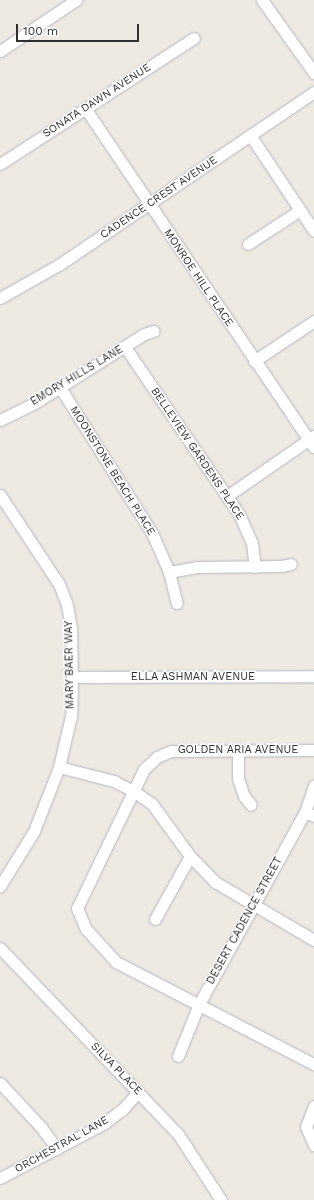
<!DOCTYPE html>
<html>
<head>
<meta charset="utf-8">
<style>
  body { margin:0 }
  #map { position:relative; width:314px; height:1200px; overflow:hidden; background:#eeeae2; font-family:"Work Sans",sans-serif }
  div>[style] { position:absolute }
  .roads { filter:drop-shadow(0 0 1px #b5b5c0) drop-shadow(0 0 1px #b5b5c0) }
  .minor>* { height:11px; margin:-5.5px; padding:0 5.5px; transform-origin:5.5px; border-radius:5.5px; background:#fff }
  span { translate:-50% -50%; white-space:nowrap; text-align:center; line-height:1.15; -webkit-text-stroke:3px #fff; paint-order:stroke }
  .street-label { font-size:11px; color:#2e2e2e }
  .scale { position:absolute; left:16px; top:24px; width:123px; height:18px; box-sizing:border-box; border:2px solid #2e2e2e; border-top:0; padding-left:5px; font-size:12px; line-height:14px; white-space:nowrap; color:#2e2e2e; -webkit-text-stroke:3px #fff; paint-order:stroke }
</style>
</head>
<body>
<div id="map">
  <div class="roads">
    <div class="minor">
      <div style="left:262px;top:0;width:90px;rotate:54.5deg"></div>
      <div style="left:0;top:51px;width:92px;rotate:-33.9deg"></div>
      <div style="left:85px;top:108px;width:409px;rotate:56deg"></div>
      <div style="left:250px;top:135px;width:115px;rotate:56.3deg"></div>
      <div style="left:0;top:164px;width:231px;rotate:-33deg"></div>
      <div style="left:248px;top:244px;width:62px;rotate:-33.2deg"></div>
      <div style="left:0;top:298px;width:69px;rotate:-29.5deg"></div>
      <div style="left:60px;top:264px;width:307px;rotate:-34.1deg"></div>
      <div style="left:125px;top:347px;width:202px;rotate:55.7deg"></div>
      <div style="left:239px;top:514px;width:32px;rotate:66deg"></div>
      <div style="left:252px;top:543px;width:24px;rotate:83deg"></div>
      <div style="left:254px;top:361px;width:72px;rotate:-33.7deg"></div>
      <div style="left:59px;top:386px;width:174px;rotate:57.7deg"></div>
      <div style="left:152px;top:533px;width:43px;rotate:66.4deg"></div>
      <div style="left:169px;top:572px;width:32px;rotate:76deg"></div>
      <div style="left:0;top:420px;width:37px;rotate:-26deg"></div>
      <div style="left:33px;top:404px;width:131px;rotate:-32.2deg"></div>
      <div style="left:144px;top:334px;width:10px;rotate:-17deg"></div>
      <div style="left:0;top:495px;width:107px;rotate:56.5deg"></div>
      <div style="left:59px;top:584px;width:22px;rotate:69deg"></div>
      <div style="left:67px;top:605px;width:23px;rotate:80deg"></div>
      <div style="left:71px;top:628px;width:49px;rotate:88.8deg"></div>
      <div style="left:72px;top:677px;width:39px;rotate:91deg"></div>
      <div style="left:71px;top:716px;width:52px;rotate:103.2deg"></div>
      <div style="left:59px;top:767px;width:69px;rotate:111.3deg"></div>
      <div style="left:34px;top:831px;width:65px;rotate:121.7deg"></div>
      <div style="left:227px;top:496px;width:106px;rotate:-34.6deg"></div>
      <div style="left:169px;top:572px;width:28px;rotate:-10deg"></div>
      <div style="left:197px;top:567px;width:84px;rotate:-0.7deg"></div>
      <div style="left:281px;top:566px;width:10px;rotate:-11deg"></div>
      <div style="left:72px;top:677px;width:242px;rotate:-0.2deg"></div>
      <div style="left:238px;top:750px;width:28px;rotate:90deg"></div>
      <div style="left:238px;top:778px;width:19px;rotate:72deg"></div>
      <div style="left:244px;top:796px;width:11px;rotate:52deg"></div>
      <div style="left:314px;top:750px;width:143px;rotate:179.6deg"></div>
      <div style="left:171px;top:751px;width:15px;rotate:157deg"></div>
      <div style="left:157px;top:757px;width:18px;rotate:137deg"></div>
      <div style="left:144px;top:769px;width:154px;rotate:115.7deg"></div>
      <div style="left:77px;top:908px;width:23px;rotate:67deg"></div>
      <div style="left:86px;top:929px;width:45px;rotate:47.7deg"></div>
      <div style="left:116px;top:962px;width:223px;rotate:27.3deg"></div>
      <div style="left:59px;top:767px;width:57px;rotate:14.3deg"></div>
      <div style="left:114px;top:781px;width:24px;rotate:28deg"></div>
      <div style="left:135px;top:792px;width:21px;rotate:35deg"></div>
      <div style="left:152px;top:804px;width:64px;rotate:53.8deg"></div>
      <div style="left:190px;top:856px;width:36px;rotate:46deg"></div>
      <div style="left:215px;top:882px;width:115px;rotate:30.4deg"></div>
      <div style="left:305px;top:812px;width:10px;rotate:24deg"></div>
      <div style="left:155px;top:919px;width:72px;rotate:-60.9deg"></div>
      <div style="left:0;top:948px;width:257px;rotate:46.3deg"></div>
      <div style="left:178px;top:1134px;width:79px;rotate:56.9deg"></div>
      <div style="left:178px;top:1056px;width:56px;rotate:-68deg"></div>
      <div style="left:199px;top:1004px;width:219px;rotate:-61.1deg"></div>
      <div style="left:305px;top:812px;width:28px;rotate:-71deg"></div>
      <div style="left:0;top:1083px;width:60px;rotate:47deg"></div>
      <div style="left:41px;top:1127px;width:27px;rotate:54deg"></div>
      <div style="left:314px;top:1106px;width:22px;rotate:111deg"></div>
      <div style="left:306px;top:1127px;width:20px;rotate:66deg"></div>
      <div style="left:0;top:1178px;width:116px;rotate:-27.7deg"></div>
      <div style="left:103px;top:1124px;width:25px;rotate:-37deg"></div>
      <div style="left:123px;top:1109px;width:23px;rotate:-49deg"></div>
    </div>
  </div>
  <div class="street-label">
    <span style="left:97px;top:101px;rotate:-33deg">SONATA DAWN AVENUE</span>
    <span style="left:159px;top:198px;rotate:-34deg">CADENCE CREST AVENUE</span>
    <span style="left:198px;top:278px;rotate:56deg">MONROE HILL PLACE</span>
    <span style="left:77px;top:376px;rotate:-31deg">EMORY HILLS LANE</span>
    <span style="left:197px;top:454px;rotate:56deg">BELLEVIEW GARDENS PLACE</span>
    <span style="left:112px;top:471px;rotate:58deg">MOONSTONE BEACH PLACE</span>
    <span style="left:70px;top:665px;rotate:-91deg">MARY BAER WAY</span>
    <span style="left:193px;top:677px">ELLA ASHMAN AVENUE</span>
    <span style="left:238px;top:750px">GOLDEN ARIA AVENUE</span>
    <span style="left:245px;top:921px;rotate:-61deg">DESERT CADENCE STREET</span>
    <span style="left:116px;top:1069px;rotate:46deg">SILVA PLACE</span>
    <span style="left:62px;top:1145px;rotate:-29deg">ORCHESTRAL LANE</span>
  </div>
  <div class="scale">100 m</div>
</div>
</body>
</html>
